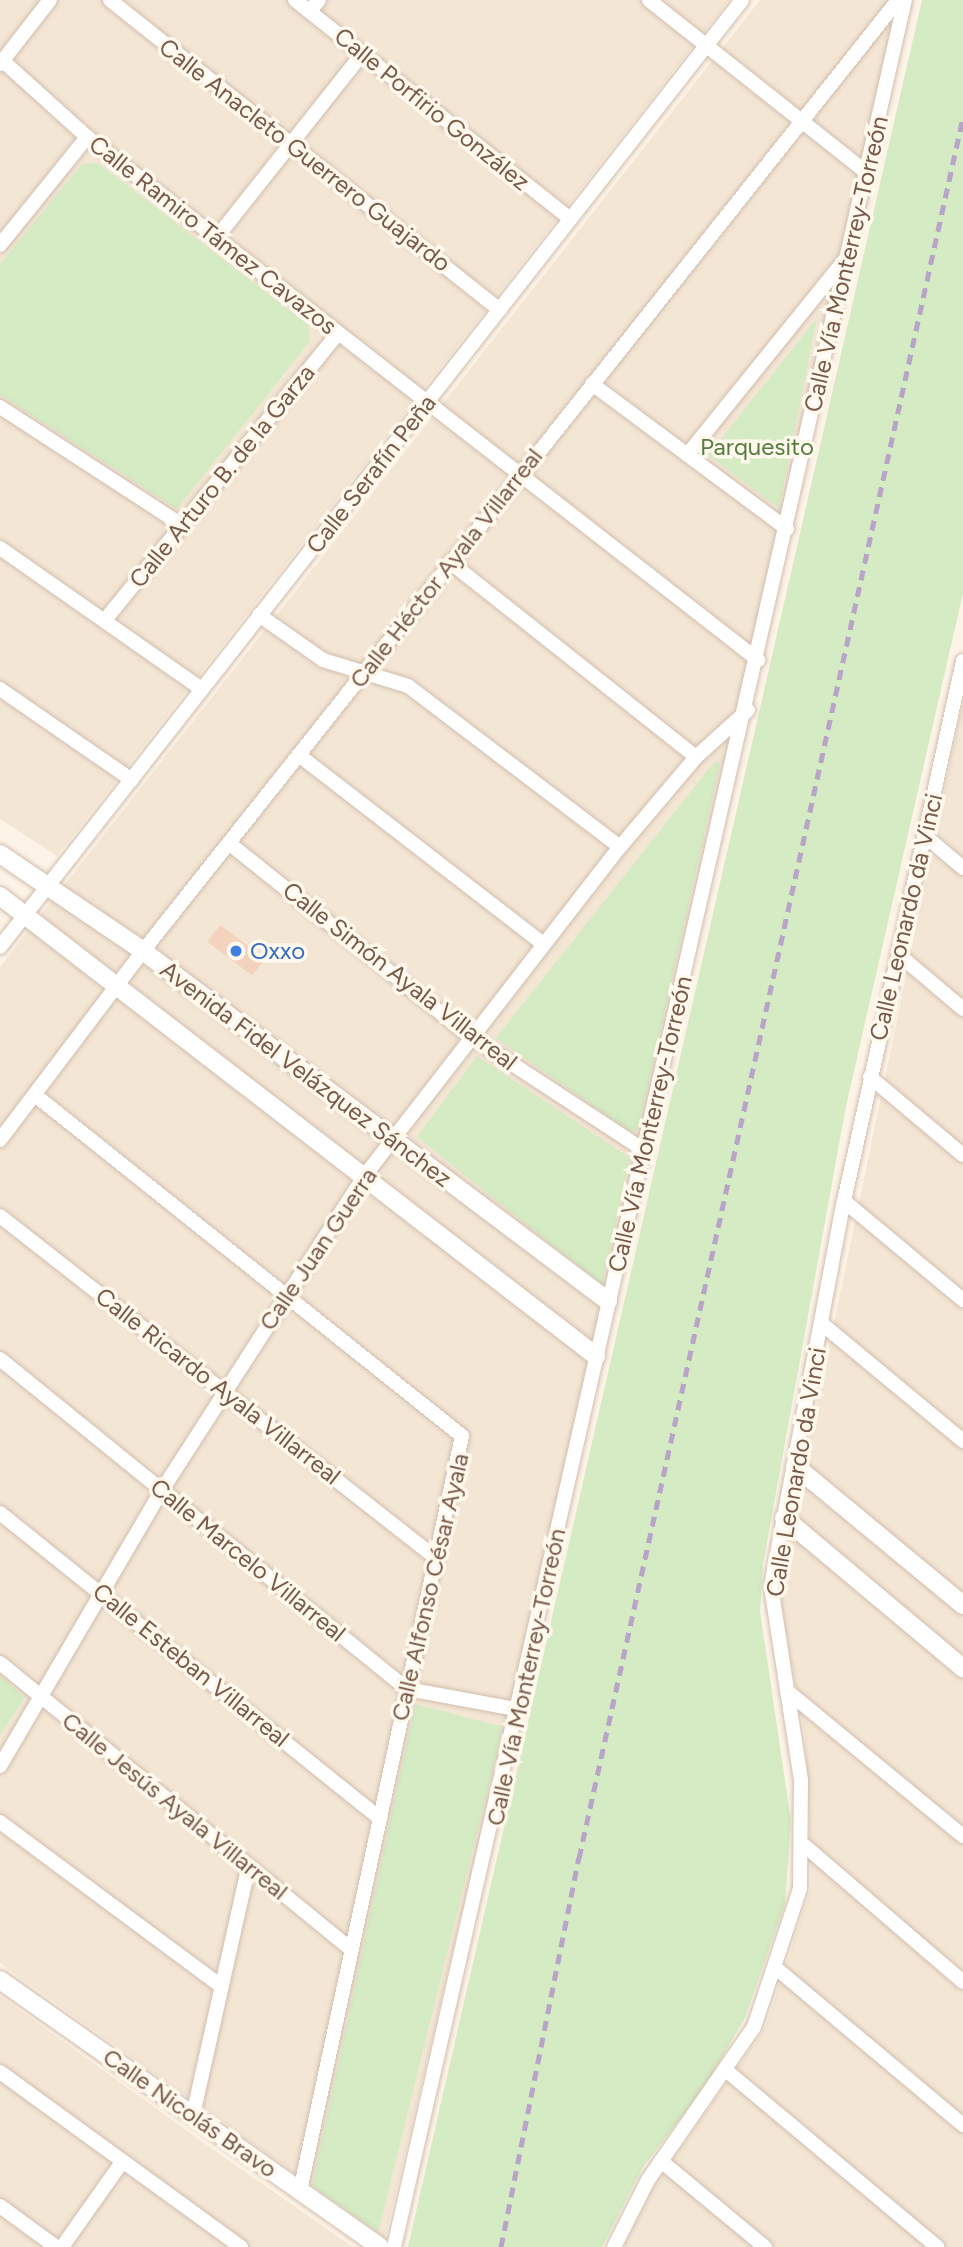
<!DOCTYPE html>
<html>
<head>
<meta charset="utf-8">
<style>
  body { margin:0 }
  #map { position:relative; width:963px; height:2247px; overflow:hidden; background:#fdf4e7; font-family:Figtree,sans-serif }
  div>[style] { position:absolute }
  .residential>* { inset:0; background:#f4e6d5 }
  .green>* { inset:0; background:#d4ebc4 }
  .building>* { inset:0; background:#f3d2be; transform-origin:0 0 }
  .roads { filter:drop-shadow(0 0 2px #d1beae) drop-shadow(0 0 2px #d1beae) }
  .minor>* { height:14px; margin:-7px; padding:0 7px; transform-origin:7px; border-radius:7px; background:#fff }
  .tertiary>* { height:18px; margin:-9px; padding:0 9px; transform-origin:9px; border-radius:9px; background:#fff }
  .rail>* { height:5px; margin-top:-2.5px; transform-origin:0; background:repeating-linear-gradient(90deg,#b7a4c7 0 10px,transparent 0 17px) }
  .dots>* { width:19px; height:19px; translate:-50% -50%; box-sizing:border-box; border:4px solid #fff8ed; border-radius:50% }
  span { translate:-50% -50%; white-space:nowrap; text-align:center; line-height:1.15; -webkit-text-stroke:7px #fff8ed; paint-order:stroke }
  .street-label { font-size:24px; color:#775a4a }
  .park-label { font-size:24px; color:#547d42 }
  .shop-label { font-size:24px; color:#366cbe }
  .left { translate:0 -50%; text-align:left }
</style>
</head>
<body>
<div id="map">
  <div class="residential">
    <div style="clip-path:polygon(0 0,729px 0,57px 856px,0 819px)"></div>
    <div style="clip-path:polygon(760px 0,913px 0,385px 2238px,0 1963px,0 967px)"></div>
    <div style="clip-path:polygon(963px 702px,963px 2247px,623px 2247px,657px 2182px,765px 2028px,812px 1885px,805px 1737px,780px 1599px,782px 1573px)"></div>
    <div style="clip-path:polygon(0 1996px,218px 2153px,353px 2247px,0 2247px)"></div>
  </div>
  <div class="green">
    <div style="clip-path:polygon(922px 0,963px 0,963px 593px,846px 1106px,763px 1564px,760px 1611px,791px 1821px,785px 1904px,745px 2018px,705px 2086px,643px 2167px,602px 2247px,408px 2247px)"></div>
    <div style="clip-path:polygon(98px 163px,308px 325px,310px 341px,177px 509px,0 395px,0 264px,82px 164px)"></div>
    <div style="clip-path:polygon(817px 318px,779px 508px,708px 455px)"></div>
    <div style="clip-path:polygon(715px 761px,720px 764px,638px 1130px,630px 1132px,496px 1038px)"></div>
    <div style="clip-path:polygon(477px 1056px,630px 1158px,602px 1285px,417px 1137px)"></div>
    <div style="clip-path:polygon(0 1676px,25px 1697px,0 1735px)"></div>
    <div style="clip-path:polygon(415px 1704px,503px 1727px,378px 2233px,312px 2186px)"></div>
  </div>
  <div class="building">
    <div style="left:220px;top:925px;width:56px;height:21px;rotate:37deg"></div>
  </div>
  <div class="roads">
    <div class="minor">
      <div style="left:110px;top:0;width:498px;rotate:38.5deg"></div>
      <div style="left:295px;top:0;width:350px;rotate:38.5deg"></div>
      <div style="left:649px;top:0;width:277px;rotate:38.4deg"></div>
      <div style="left:310px;top:11px;width:14px;rotate:-51deg"></div>
      <div style="left:3px;top:61px;width:113px;rotate:42.1deg"></div>
      <div style="left:87px;top:137px;width:851px;rotate:37.93deg"></div>
      <div style="left:0;top:64px;width:81px;rotate:-52deg"></div>
      <div style="left:217px;top:237px;width:235px;rotate:-51.6deg"></div>
      <div style="left:0;top:245px;width:139px;rotate:-51.1deg"></div>
      <div style="left:592px;top:384px;width:243px;rotate:36.6deg"></div>
      <div style="left:0;top:407px;width:217px;rotate:33deg"></div>
      <div style="left:688px;top:454px;width:247px;rotate:-51.1deg"></div>
      <div style="left:0;top:548px;width:246px;rotate:35deg"></div>
      <div style="left:450px;top:562px;width:314px;rotate:38.4deg"></div>
      <div style="left:259px;top:615px;width:78px;rotate:35.1deg"></div>
      <div style="left:323px;top:660px;width:89px;rotate:17deg"></div>
      <div style="left:408px;top:686px;width:266px;rotate:37.2deg"></div>
      <div style="left:105px;top:620px;width:370px;rotate:-50.9deg"></div>
      <div style="left:0;top:689px;width:160px;rotate:34.6deg"></div>
      <div style="left:300px;top:756px;width:306px;rotate:37.7deg"></div>
      <div style="left:924px;top:835px;width:51px;rotate:40.2deg"></div>
      <div style="left:230px;top:844px;width:309px;rotate:38.7deg"></div>
      <div style="left:471px;top:1037px;width:207px;rotate:33.2deg"></div>
      <div style="left:0;top:947px;width:1203px;rotate:-51.92deg"></div>
      <div style="left:898px;top:954px;width:85px;rotate:40.2deg"></div>
      <div style="left:870px;top:1077px;width:121px;rotate:40deg"></div>
      <div style="left:35px;top:1095px;width:546px;rotate:38.61deg"></div>
      <div style="left:462px;top:1436px;width:772px;rotate:102.11deg"></div>
      <div style="left:0;top:1140px;width:237px;rotate:-52.9deg"></div>
      <div style="left:143px;top:951px;width:1214px;rotate:-51.55deg"></div>
      <div style="left:844px;top:1201px;width:155px;rotate:39.8deg"></div>
      <div style="left:0;top:1216px;width:554px;rotate:38.11deg"></div>
      <div style="left:821px;top:1323px;width:185px;rotate:39.7deg"></div>
      <div style="left:0;top:1359px;width:524px;rotate:39.04deg"></div>
      <div style="left:407px;top:1689px;width:115px;rotate:10.5deg"></div>
      <div style="left:0;top:1513px;width:488px;rotate:38.8deg"></div>
      <div style="left:0;top:1663px;width:453px;rotate:39.2deg"></div>
      <div style="left:787px;top:1691px;width:228px;rotate:39.5deg"></div>
      <div style="left:0;top:1766px;width:320px;rotate:-59.6deg"></div>
      <div style="left:162px;top:1490px;width:376px;rotate:-57.2deg"></div>
      <div style="left:366px;top:1174px;width:414px;rotate:-52.2deg"></div>
      <div style="left:620px;top:847px;width:118px;rotate:-49.8deg"></div>
      <div style="left:696px;top:757px;width:70px;rotate:-42.1deg"></div>
      <div style="left:0;top:1822px;width:275px;rotate:36.6deg"></div>
      <div style="left:805px;top:1846px;width:208px;rotate:40.7deg"></div>
      <div style="left:777px;top:1969px;width:243px;rotate:40deg"></div>
      <div style="left:0;top:2072px;width:298px;rotate:36deg"></div>
      <div style="left:728px;top:2072px;width:273px;rotate:39.9deg"></div>
      <div style="left:193px;top:2115px;width:253px;rotate:-77.4deg"></div>
      <div style="left:661px;top:2161px;width:135px;rotate:39.6deg"></div>
      <div style="left:0;top:2206px;width:69px;rotate:36.2deg"></div>
      <div style="left:62px;top:2247px;width:105px;rotate:-54.7deg"></div>
      <div style="left:394px;top:2247px;width:2304px;rotate:-77.19deg"></div>
      <div style="left:614px;top:2247px;width:75px;rotate:-63.1deg"></div>
      <div style="left:648px;top:2180px;width:186px;rotate:-55.3deg"></div>
      <div style="left:754px;top:2027px;width:145px;rotate:-71.6deg"></div>
      <div style="left:800px;top:1889px;width:109px;rotate:-89.5deg"></div>
      <div style="left:801px;top:1780px;width:196px;rotate:-98.8deg"></div>
      <div style="left:771px;top:1586px;width:392px;rotate:-79.3deg"></div>
      <div style="left:844px;top:1201px;width:553px;rotate:-77.57deg"></div>
    </div>
    <div class="tertiary">
      <div style="left:0;top:854px;width:173px;rotate:34.1deg"></div>
      <div style="left:143px;top:951px;width:582px;rotate:36.97deg"></div>
      <div style="left:0;top:896px;width:753px;rotate:37.66deg"></div>
      <div style="left:795px;top:1466px;width:218px;rotate:39.6deg"></div>
      <div style="left:784px;top:1518px;width:234px;rotate:40deg"></div>
      <div style="left:0;top:1980px;width:464px;rotate:35.1deg"></div>
    </div>
  </div>
  <div class="rail">
    <div style="left:501px;top:2247px;width:397px;rotate:-78.7deg"></div>
    <div style="left:579px;top:1858px;width:1783px;rotate:-77.56deg"></div>
  </div>
  <div class="dots">
    <div style="left:236px;top:951px;background:#3f7fe0"></div>
  </div>
  <div class="street-label">
    <span style="left:432px;top:109px;rotate:39deg">Calle Porfirio González</span>
    <span style="left:305px;top:155px;rotate:38deg">Calle Anacleto Guerrero Guajardo</span>
    <span style="left:213px;top:235px;rotate:38deg">Calle Ramiro Támez Cavazos</span>
    <span style="left:846px;top:264px;rotate:-77deg">Calle Vía Monterrey-Torreón</span>
    <span style="left:371px;top:474px;rotate:-52deg">Calle Serafín Peña</span>
    <span style="left:222px;top:476px;rotate:-51deg">Calle Arturo B. de la Garza</span>
    <span style="left:446px;top:568px;rotate:-52deg">Calle Héctor Ayala Villarreal</span>
    <span style="left:906px;top:917px;rotate:-77deg">Calle Leonardo da Vinci</span>
    <span style="left:400px;top:976px;rotate:38deg">Calle Simón Ayala Villarreal</span>
    <span style="left:306px;top:1074px;rotate:37deg">Avenida Fidel Velázquez Sánchez</span>
    <span style="left:650px;top:1124px;rotate:-77deg">Calle Vía Monterrey-Torreón</span>
    <span style="left:318px;top:1249px;rotate:-56deg">Calle Juan Guerra</span>
    <span style="left:218px;top:1386px;rotate:38deg">Calle Ricardo Ayala Villarreal</span>
    <span style="left:796px;top:1472px;rotate:-80deg">Calle Leonardo da Vinci</span>
    <span style="left:248px;top:1560px;rotate:39deg">Calle Marcelo Villarreal</span>
    <span style="left:430px;top:1587px;rotate:-77deg">Calle Alfonso César Ayala</span>
    <span style="left:191px;top:1665px;rotate:39deg">Calle Esteban Villarreal</span>
    <span style="left:526px;top:1677px;rotate:-78deg">Calle Vía Monterrey-Torreón</span>
    <span style="left:175px;top:1806px;rotate:39deg">Calle Jesús Ayala Villarreal</span>
    <span style="left:190px;top:2113px;rotate:35deg">Calle Nicolás Bravo</span>
  </div>
  <div class="park-label">
    <span style="left:757px;top:447px">Parquesito</span>
  </div>
  <div class="shop-label">
    <span class="left" style="left:250px;top:951px">Oxxo</span>
  </div>
</div>
</body>
</html>
